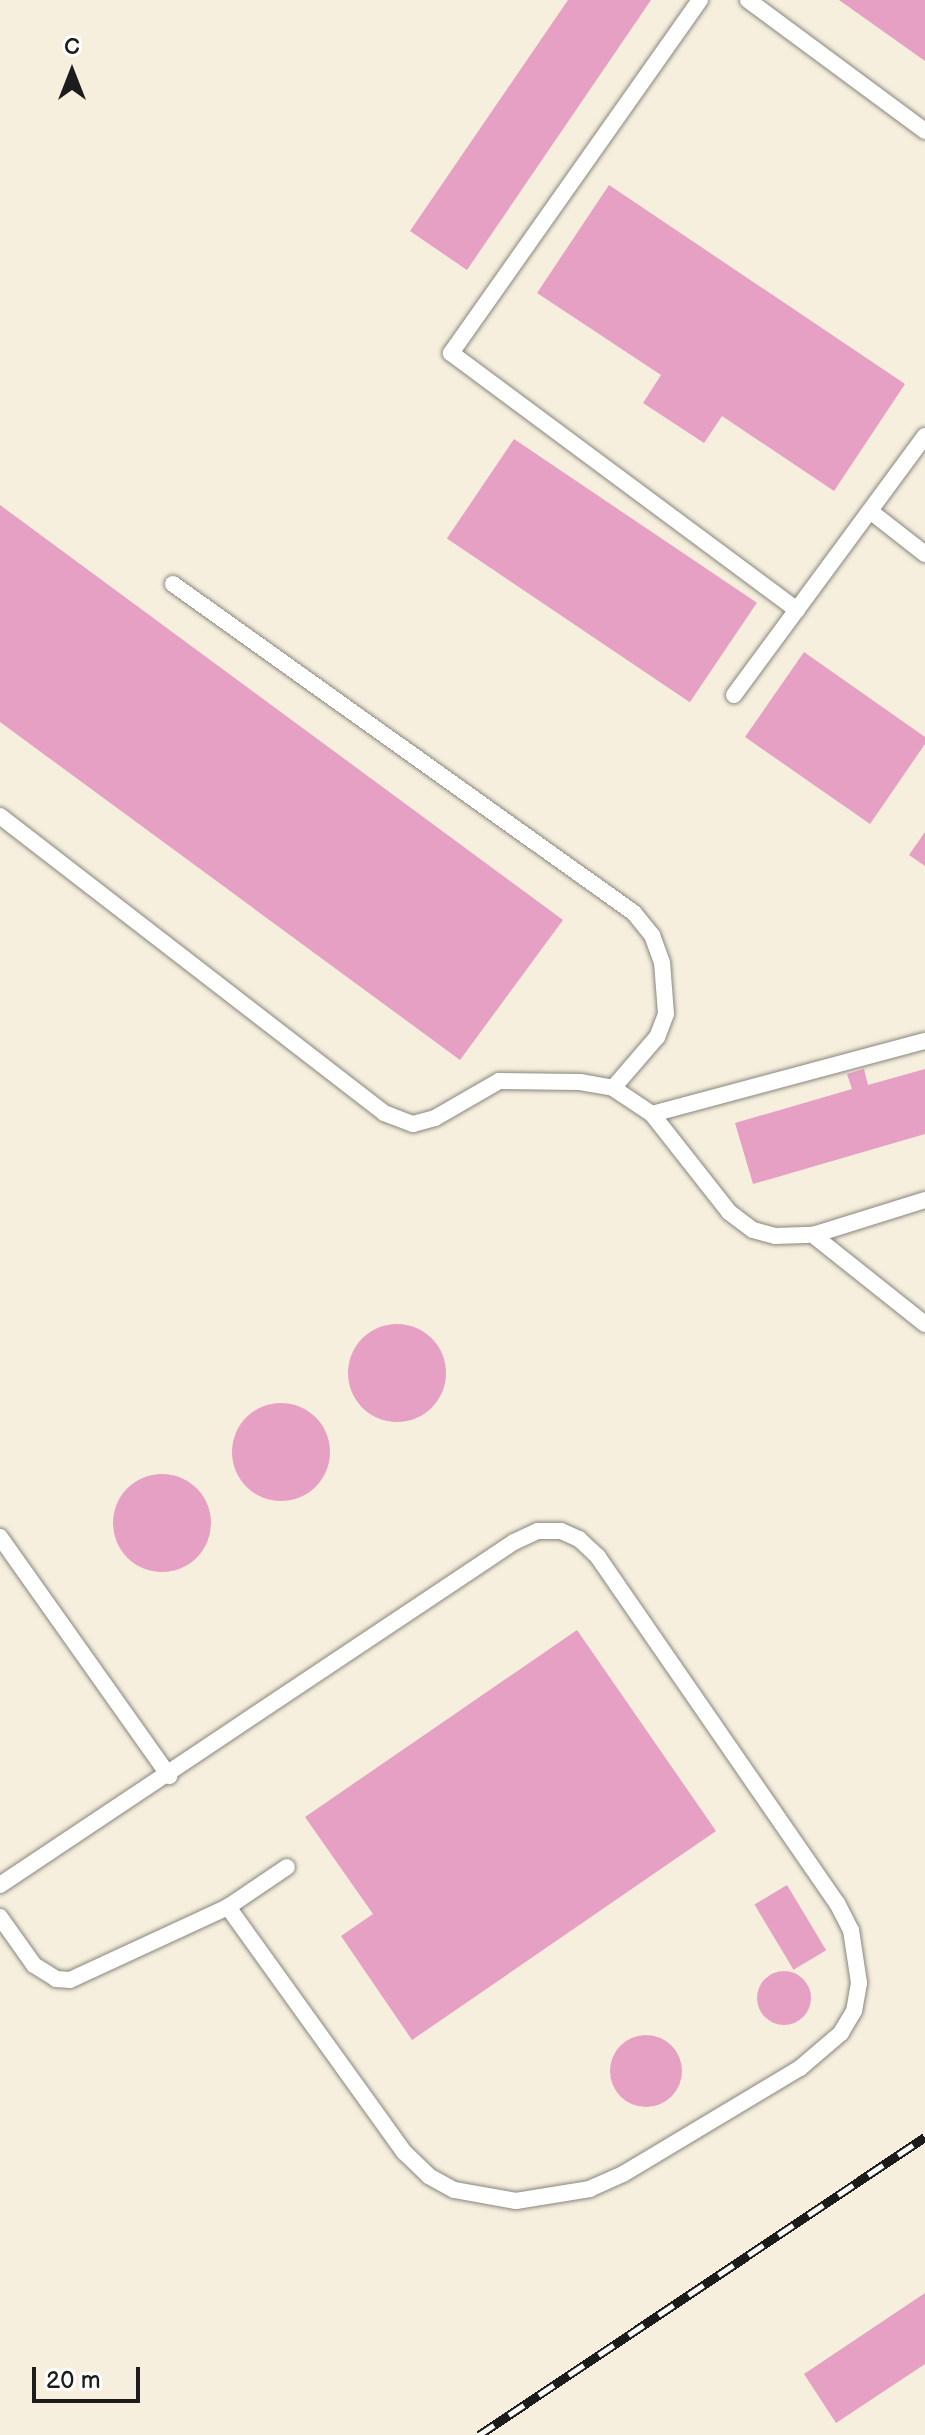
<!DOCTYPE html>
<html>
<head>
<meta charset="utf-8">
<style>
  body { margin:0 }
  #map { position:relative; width:925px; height:2435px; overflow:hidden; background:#f6efde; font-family:"Balsamiq Sans",sans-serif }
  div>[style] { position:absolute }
  .building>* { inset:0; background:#e5a0c4; transform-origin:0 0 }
  .round { border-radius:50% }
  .roads { filter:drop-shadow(0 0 2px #89867d) drop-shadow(0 0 2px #89867d) }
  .service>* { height:16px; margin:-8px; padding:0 8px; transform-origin:8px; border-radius:8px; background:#fff }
  .rail>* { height:9px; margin-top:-4.5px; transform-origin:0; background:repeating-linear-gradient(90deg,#fff 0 18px,#1c1c1c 0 36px); box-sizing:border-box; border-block:2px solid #1c1c1c }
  span { translate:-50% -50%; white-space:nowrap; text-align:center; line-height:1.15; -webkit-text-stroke:7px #fff; paint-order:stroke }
  .north { position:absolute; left:32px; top:32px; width:80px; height:80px; -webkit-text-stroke:6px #fff; paint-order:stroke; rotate:0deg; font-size:22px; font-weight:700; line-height:32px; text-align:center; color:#1c1c1c }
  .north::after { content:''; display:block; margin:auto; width:28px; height:36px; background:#1c1c1c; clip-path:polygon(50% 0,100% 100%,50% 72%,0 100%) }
  .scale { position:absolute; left:32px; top:2367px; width:108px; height:36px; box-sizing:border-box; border:4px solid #1c1c1c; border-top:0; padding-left:10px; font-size:24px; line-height:28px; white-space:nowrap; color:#1c1c1c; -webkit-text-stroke:6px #fff; paint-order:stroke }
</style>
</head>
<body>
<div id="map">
  <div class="building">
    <div style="clip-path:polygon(568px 0,651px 0,467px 270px,410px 231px)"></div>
    <div style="clip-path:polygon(839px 0,925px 0,925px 61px)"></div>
    <div style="clip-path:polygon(609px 185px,905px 384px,834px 491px,722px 416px,704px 443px,643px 403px,661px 375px,537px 293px)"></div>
    <div style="left:514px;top:439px;width:293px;height:120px;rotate:34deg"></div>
    <div style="clip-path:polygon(0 505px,563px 920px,460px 1060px,0 722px)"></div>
    <div style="clip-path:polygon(804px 652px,925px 737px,925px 744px,870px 824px,745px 737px)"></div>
    <div style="clip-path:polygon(925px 832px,925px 866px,909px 855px)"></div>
    <div style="clip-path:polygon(864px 1069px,868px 1085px,925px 1069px,925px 1134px,753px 1184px,735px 1123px,852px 1089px,847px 1074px)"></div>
    <div class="round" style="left:348px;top:1324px;width:98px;height:98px"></div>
    <div class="round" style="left:232px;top:1403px;width:98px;height:98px"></div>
    <div class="round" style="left:113px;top:1474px;width:98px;height:98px"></div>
    <div style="clip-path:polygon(577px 1630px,716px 1831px,412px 2040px,341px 1936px,373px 1914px,305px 1817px)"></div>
    <div style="left:787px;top:1885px;width:76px;height:38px;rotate:59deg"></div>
    <div class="round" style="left:757px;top:1971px;width:54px;height:54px"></div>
    <div class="round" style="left:610px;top:2035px;width:72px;height:72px"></div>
    <div style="clip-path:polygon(925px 2293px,925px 2364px,836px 2423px,804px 2374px)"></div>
  </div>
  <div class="roads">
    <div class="service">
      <div style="left:700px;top:0;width:432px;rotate:125.2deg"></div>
      <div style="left:451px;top:353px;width:431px;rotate:36.6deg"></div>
      <div style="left:748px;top:0;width:220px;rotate:36.5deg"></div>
      <div style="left:870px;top:511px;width:70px;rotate:38deg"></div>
      <div style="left:173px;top:584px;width:566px;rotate:35.51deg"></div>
      <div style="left:634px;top:913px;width:28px;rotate:51deg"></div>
      <div style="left:652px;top:935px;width:29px;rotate:70deg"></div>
      <div style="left:662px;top:962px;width:52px;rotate:85.6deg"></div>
      <div style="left:666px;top:1014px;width:25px;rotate:111deg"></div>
      <div style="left:657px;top:1037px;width:67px;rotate:130.8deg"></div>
      <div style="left:734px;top:695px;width:322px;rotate:-53.6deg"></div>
      <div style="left:0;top:816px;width:485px;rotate:37.7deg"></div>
      <div style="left:384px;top:1113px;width:31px;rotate:21deg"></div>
      <div style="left:413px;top:1124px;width:23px;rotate:-15deg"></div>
      <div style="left:435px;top:1118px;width:74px;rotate:-30deg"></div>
      <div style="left:499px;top:1081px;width:81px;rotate:0.7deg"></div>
      <div style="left:580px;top:1082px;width:34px;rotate:10deg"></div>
      <div style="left:613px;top:1088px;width:47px;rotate:33.7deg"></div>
      <div style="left:652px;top:1114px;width:125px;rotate:51.8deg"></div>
      <div style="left:729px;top:1212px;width:30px;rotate:37deg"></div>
      <div style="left:753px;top:1230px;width:23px;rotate:15deg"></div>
      <div style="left:775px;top:1236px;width:38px;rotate:-2deg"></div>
      <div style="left:813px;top:1235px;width:117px;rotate:-17.4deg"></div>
      <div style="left:652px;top:1114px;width:283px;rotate:-15deg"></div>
      <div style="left:813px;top:1235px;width:143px;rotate:38.5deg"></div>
      <div style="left:0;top:1537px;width:293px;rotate:54.7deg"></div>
      <div style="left:0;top:1885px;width:618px;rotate:-33.72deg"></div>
      <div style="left:514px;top:1542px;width:26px;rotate:-25deg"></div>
      <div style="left:538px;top:1531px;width:23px"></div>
      <div style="left:561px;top:1531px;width:20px;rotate:24deg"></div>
      <div style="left:579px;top:1539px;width:26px;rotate:43deg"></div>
      <div style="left:598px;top:1557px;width:421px;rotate:55.4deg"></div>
      <div style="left:837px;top:1903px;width:30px;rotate:63deg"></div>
      <div style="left:851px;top:1930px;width:54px;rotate:81.4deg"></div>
      <div style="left:859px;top:1983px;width:28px;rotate:100deg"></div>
      <div style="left:854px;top:2011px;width:26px;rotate:121deg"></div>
      <div style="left:841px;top:2033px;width:54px;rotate:139.5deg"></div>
      <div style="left:800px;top:2068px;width:206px;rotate:149.1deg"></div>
      <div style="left:623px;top:2174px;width:36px;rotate:156deg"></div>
      <div style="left:590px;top:2189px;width:75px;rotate:170.8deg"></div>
      <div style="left:516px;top:2201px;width:63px;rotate:-169.9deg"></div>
      <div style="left:454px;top:2190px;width:29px;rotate:-151deg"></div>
      <div style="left:429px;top:2176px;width:35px;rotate:-136deg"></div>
      <div style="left:404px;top:2152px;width:302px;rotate:-125.7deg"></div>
      <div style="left:0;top:1917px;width:59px;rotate:54.7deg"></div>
      <div style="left:34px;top:1965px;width:26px;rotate:32deg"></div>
      <div style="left:56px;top:1979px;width:14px;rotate:4deg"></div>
      <div style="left:70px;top:1980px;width:174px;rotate:-24.8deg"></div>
      <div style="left:228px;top:1907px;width:71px;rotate:-34.1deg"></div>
    </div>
  </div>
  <div class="rail">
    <div style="left:479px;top:2435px;width:536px;rotate:-33.75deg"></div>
  </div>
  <div class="north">С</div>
  <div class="scale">20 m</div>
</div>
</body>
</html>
